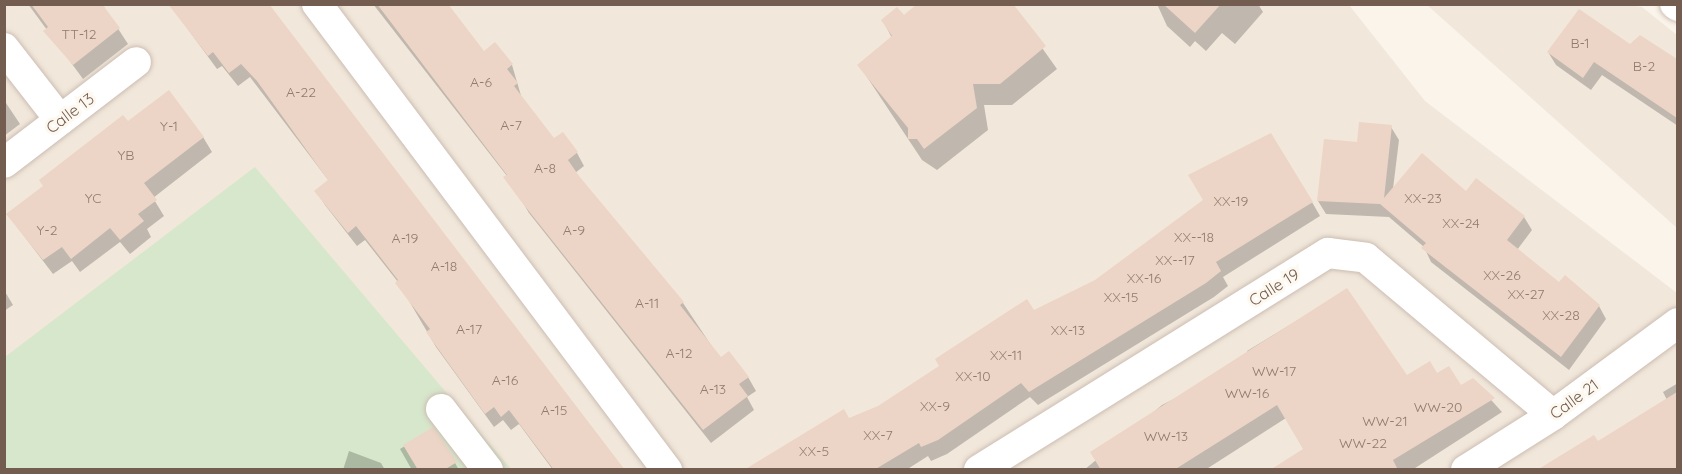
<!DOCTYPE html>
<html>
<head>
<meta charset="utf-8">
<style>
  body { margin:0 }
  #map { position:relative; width:1682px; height:474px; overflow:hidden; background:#faf4eb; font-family:Quicksand,sans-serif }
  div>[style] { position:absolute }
  .residential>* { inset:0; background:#f1e7da }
  .green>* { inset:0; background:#d6e7cb }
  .shadow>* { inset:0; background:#0003 }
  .building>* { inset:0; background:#ecd5c6 }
  .roads { filter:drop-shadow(0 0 2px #ccbdb2) drop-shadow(0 0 2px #ccbdb2) }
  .minor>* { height:30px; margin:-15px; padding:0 15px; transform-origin:15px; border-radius:15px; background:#fff }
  span { translate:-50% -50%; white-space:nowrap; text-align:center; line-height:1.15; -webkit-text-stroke:6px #fdf9f1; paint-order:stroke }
  .number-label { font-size:14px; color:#917b6e }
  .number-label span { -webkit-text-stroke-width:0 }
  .street-label { font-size:16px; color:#735d51 }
  .frame { position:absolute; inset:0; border:6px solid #735d51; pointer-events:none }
</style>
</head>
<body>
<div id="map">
  <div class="residential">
    <div style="clip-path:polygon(4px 5px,1349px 5px,1425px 101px,1677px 293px,1677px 469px,5px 469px)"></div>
    <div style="clip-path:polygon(1427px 5px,1626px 5px,1642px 7px,1677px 35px,1677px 228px)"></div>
  </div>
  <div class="green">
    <div style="clip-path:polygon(255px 167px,511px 469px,5px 470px,5px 357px)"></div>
  </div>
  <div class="shadow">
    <div style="clip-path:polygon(28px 4px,102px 4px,128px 44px,83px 79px)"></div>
    <div style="clip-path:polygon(266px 4px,623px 470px,553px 470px,519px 424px,511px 430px,503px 420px,494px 427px,436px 347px,398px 282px,365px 240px,357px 246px,325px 205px,316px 191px,329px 181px,250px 77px,238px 86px,222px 66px,217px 69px,176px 13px)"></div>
    <div style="clip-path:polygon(373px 4px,446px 4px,483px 53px,512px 65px,522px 99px,554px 140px,577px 153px,584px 166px,575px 173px,578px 177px,683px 303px,721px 360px,748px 377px,756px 391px,747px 397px,754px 410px,711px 443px,529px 213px,507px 176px)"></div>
    <div style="clip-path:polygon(1011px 4px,1057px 69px,1012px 105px,984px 105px,988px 130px,937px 170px,922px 160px,859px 65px,892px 38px,883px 21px)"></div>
    <div style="clip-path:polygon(1157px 4px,1258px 4px,1263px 12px,1235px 44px,1222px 33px,1206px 51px,1195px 41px,1190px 47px,1167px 26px)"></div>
    <div style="clip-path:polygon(1640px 37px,1678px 62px,1678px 126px,1602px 75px,1591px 90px,1556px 65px,1548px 52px,1630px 46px)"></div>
    <div style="clip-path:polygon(4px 100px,20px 124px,4px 136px)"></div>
    <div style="clip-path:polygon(128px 123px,203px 137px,212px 152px,153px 198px,164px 216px,147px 229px,151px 237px,130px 254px,120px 242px,80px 272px,72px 261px,53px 274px,8px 215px)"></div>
    <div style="clip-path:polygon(1391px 127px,1399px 140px,1393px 189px,1466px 193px,1476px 180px,1524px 217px,1532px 230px,1517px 250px,1559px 284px,1599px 306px,1606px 319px,1569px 370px,1431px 262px,1424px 247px,1389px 217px,1326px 214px,1318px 201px,1358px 144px)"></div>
    <div style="clip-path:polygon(1312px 202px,1320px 216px,1223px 277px,1228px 286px,1214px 297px,1038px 405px,1030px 397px,947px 454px,931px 461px,928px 456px,906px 470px,747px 470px,878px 407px,1033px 312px)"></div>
    <div style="clip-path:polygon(4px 290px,13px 305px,4px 311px)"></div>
    <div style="clip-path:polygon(1347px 290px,1407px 377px,1436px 375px,1460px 387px,1473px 380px,1502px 412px,1412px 470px,1273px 470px,1305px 450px,1286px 418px,1205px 470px,1084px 470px,1162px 405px,1217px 377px,1250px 356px,1247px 351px)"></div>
    <div style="clip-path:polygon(1678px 383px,1678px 470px,1555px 470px,1667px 400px,1663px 392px)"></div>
    <div style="clip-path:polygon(433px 429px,455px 463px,459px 470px,412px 470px,400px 449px)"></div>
    <div style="clip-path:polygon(349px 451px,381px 463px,385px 470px,343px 470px)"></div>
  </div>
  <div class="building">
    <div style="clip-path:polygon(31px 4px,102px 4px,120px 28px,73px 65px,43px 31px,48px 27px)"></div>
    <div style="clip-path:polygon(168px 4px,269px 4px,625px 470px,554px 470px,509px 410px,501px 417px,494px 407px,485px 414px,426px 332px,430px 329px,395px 283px,398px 280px,356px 226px,348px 233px,314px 191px,328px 180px,257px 81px,241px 64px,229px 73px,213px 52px,208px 56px)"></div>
    <div style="clip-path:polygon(377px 4px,448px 4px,484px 51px,495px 42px,513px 64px,507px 69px,518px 83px,514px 86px,554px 138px,563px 132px,578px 152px,568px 160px,579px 176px,684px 302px,680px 305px,721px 357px,729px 351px,749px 377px,739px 384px,748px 396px,703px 430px,520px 200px,503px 177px,507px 175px)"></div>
    <div style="clip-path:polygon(917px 4px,1013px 4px,1046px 46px,1000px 84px,973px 84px,977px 108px,924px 149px,917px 139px,908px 139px,908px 128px,857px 65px,892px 36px,881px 20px,897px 7px,904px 15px)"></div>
    <div style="clip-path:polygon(1163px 4px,1221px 4px,1195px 33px)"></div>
    <div style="clip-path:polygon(1579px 9px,1630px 44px,1640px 35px,1677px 59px,1677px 118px,1594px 62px,1583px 78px,1547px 52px)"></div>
    <div style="clip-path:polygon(169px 90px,204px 137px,144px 183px,157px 200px,138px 214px,144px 221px,120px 240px,110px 228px,71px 259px,62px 247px,43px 260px,6px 214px,43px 186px,39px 180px,123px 115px,128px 121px)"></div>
    <div style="clip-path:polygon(1359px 122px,1392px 125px,1384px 198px,1422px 153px,1466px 191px,1476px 178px,1525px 216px,1507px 240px,1559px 282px,1565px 275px,1600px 305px,1561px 357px,1421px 248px,1426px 243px,1380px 204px,1317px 201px,1324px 139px,1357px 142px)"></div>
    <div style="clip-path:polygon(1271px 133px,1313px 202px,1216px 262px,1221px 271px,1206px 283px,1029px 392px,1021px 383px,938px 440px,921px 447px,919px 443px,874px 470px,744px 470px,844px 409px,849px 418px,878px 406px,939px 366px,935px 359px,1027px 299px,1034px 310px,1095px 280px,1203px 200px,1188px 175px)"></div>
    <div style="clip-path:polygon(1347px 288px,1407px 375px,1430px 361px,1437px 373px,1449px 366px,1461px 385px,1473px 378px,1495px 398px,1393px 460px,1398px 470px,1270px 470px,1303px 449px,1277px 405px,1174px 470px,1101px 470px,1090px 452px)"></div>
    <div style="clip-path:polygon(1677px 392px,1677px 470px,1537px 470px,1594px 435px,1598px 441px)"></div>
    <div style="clip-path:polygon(433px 427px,457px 462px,444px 470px,418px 470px,403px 445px)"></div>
  </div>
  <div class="roads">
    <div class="minor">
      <div style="left:317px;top:4px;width:583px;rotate:53.09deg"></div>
      <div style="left:1675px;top:4px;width:4px;rotate:34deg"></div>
      <div style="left:4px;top:48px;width:91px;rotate:52.1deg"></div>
      <div style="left:4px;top:163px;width:166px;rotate:-37.4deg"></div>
      <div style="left:441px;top:409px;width:77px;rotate:52.4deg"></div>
      <div style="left:979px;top:470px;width:411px;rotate:-31.9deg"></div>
      <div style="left:1328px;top:253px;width:38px;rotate:7deg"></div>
      <div style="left:1366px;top:258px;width:244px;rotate:40deg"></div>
      <div style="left:1466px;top:470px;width:103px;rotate:-32.3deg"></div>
      <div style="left:1553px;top:415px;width:155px;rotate:-36.4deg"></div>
    </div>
  </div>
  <div class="number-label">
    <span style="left:79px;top:34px">TT-12</span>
    <span style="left:1580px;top:43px">B-1</span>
    <span style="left:1644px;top:66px">B-2</span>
    <span style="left:481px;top:82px">A-6</span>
    <span style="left:301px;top:92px">A-22</span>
    <span style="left:511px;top:125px">A-7</span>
    <span style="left:169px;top:126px">Y-1</span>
    <span style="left:126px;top:155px">YB</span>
    <span style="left:545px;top:168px">A-8</span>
    <span style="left:93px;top:198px">YC</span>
    <span style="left:1423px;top:198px">XX-23</span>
    <span style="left:1231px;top:201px">XX-19</span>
    <span style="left:1461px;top:223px">XX-24</span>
    <span style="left:47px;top:230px">Y-2</span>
    <span style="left:574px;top:230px">A-9</span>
    <span style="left:1194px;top:237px">XX--18</span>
    <span style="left:405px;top:238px">A-19</span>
    <span style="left:1175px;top:260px">XX--17</span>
    <span style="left:444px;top:266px">A-18</span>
    <span style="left:1502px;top:275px">XX-26</span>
    <span style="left:1144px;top:278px">XX-16</span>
    <span style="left:1526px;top:294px">XX-27</span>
    <span style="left:1121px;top:297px">XX-15</span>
    <span style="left:647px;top:303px">A-11</span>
    <span style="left:1561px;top:315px">XX-28</span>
    <span style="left:469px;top:329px">A-17</span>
    <span style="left:1068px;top:330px">XX-13</span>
    <span style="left:679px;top:353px">A-12</span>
    <span style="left:1006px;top:355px">XX-11</span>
    <span style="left:1274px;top:371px">WW-17</span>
    <span style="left:973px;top:376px">XX-10</span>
    <span style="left:505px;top:380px">A-16</span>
    <span style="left:713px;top:389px">A-13</span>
    <span style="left:1247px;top:393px">WW-16</span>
    <span style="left:935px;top:406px">XX-9</span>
    <span style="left:1438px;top:407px">WW-20</span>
    <span style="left:554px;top:410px">A-15</span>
    <span style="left:1385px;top:421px">WW-21</span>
    <span style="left:878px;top:435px">XX-7</span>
    <span style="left:1166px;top:436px">WW-13</span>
    <span style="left:1363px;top:443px">WW-22</span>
    <span style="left:814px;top:451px">XX-5</span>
  </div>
  <div class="street-label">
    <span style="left:70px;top:113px;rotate:-37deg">Calle 13</span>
    <span style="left:1274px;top:287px;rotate:-32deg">Calle 19</span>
    <span style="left:1574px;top:399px;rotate:-36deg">Calle 21</span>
  </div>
  <div class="frame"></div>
</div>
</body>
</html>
